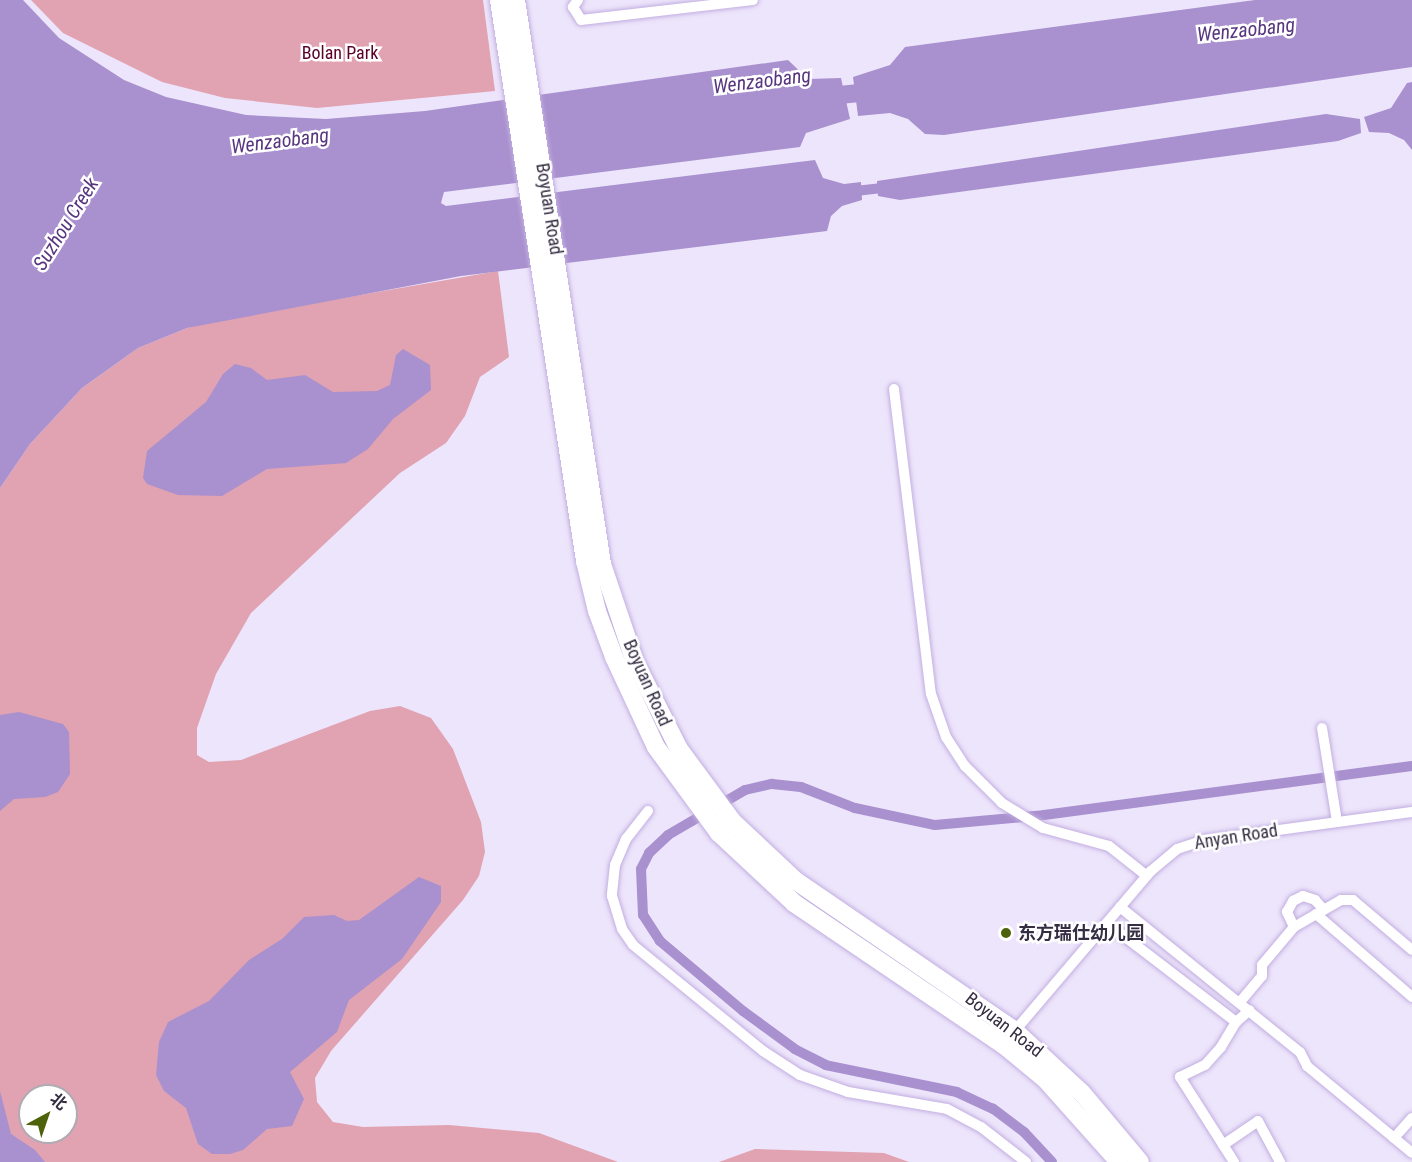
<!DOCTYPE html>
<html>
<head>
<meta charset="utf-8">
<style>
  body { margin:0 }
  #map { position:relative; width:1412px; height:1162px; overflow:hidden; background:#ede5fb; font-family:"Roboto Condensed","Noto Sans SC",sans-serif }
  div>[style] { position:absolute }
  .green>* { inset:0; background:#e1a2b2 }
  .water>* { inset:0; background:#a990ce }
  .canal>* { height:10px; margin:-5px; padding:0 5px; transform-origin:5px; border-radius:5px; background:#a990ce }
  .river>* { height:18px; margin:-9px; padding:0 9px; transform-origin:9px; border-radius:9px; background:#a990ce }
  .roads { filter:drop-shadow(0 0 2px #c2aee1) drop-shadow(0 0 2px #c2aee1) }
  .street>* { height:10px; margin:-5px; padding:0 5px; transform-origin:5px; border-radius:5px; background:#fff }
  .primary>* { height:18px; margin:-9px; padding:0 9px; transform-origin:9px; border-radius:9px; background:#fff }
  .dots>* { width:16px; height:16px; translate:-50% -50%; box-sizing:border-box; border:3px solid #fff; border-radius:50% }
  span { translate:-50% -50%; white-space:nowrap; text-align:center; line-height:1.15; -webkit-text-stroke:5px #fff; paint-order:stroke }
  .park-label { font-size:18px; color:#5b0129 }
  .street-label { font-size:18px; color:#352d42 }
  .poi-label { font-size:18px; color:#352d42; font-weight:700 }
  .left { translate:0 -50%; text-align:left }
  .water-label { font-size:20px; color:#57357f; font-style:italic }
  .north { position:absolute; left:18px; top:1084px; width:60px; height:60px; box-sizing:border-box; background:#fff; border:2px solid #aeabb3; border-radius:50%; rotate:40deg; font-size:16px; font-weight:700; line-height:24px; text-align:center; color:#352d42 }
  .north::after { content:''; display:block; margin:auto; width:21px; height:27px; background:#4e620b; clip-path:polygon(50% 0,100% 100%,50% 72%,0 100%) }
</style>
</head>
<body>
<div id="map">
  <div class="green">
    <div style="clip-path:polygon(31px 0,483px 0,495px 91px,317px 108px,225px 98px,162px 82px,63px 33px)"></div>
    <div style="clip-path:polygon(evenodd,498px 271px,509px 357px,480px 377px,465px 416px,446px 443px,400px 473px,251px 613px,216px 674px,197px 728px,197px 755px,209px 762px,241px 760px,370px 711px,400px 706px,431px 718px,453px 749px,481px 822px,485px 852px,479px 876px,463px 900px,331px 1051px,315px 1078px,317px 1102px,333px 1122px,363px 1127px,449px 1125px,539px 1133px,618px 1162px,0 1162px,0 488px,30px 444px,82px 388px,138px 348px,187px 328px,228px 318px,498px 271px,30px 1096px,66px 1096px,66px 1132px,30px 1132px,30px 1096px)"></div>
    <div style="clip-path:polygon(755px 1149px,884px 1153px,909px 1162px,719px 1162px)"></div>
  </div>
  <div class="water">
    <div style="clip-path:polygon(0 0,23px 0,59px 38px,124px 80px,166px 97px,246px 115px,326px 119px,425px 111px,788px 60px,808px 79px,841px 78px,850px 119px,806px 133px,800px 147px,444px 192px,441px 203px,446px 206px,815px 160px,823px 178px,844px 184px,861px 182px,862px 200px,842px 206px,831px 216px,827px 231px,461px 276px,187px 328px,138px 348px,82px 388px,30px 444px,0 488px)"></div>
    <div style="clip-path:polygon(1255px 0,1412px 0,1412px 67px,944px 135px,925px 134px,908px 119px,890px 113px,858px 116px,853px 77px,890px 65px,905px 47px)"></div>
    <div style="clip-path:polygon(1412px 82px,1412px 150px,1404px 140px,1389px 133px,1369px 132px,1364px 117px,1391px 108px,1407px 83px)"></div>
    <div style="clip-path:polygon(1326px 114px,1360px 119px,1361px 133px,1338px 141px,900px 200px,878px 196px,877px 181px)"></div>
    <div style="clip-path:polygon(403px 349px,430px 365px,431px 390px,393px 419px,368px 449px,346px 463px,267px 469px,222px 496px,178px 495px,147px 484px,143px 478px,147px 451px,206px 402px,223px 374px,235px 364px,251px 368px,267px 380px,305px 375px,333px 392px,377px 391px,390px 385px,396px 355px)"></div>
    <div style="clip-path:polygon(19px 712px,63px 724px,69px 732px,70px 774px,58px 792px,45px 797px,14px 799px,0 811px,0 715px)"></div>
    <div style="clip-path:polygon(419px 877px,441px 886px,441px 902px,402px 959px,349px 1000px,337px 1032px,290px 1072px,304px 1099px,292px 1126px,267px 1129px,243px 1150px,230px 1154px,212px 1154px,198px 1144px,186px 1108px,164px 1091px,156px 1075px,159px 1042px,168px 1022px,209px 1001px,249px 960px,282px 939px,304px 917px,334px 915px,347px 921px,359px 920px)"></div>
    <div style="clip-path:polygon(0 1091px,11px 1134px,35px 1150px,45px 1162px,0 1162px)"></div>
  </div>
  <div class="canal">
    <div style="left:847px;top:192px;width:44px;rotate:-6.5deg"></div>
    <div style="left:1052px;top:1162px;width:41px;rotate:-133deg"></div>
    <div style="left:1024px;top:1132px;width:39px;rotate:-143deg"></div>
    <div style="left:993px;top:1109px;width:40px;rotate:-155deg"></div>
    <div style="left:957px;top:1092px;width:134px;rotate:-168.4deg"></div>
    <div style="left:826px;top:1065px;width:35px;rotate:-153deg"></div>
    <div style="left:795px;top:1049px;width:64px;rotate:-143.8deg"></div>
    <div style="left:743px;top:1011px;width:109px;rotate:-139.9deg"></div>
    <div style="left:660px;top:941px;width:31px;rotate:-123deg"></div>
    <div style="left:643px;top:915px;width:46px;rotate:-92.5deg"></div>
    <div style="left:641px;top:869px;width:18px;rotate:-63deg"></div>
    <div style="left:649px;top:853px;width:26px;rotate:-43deg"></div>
    <div style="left:668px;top:835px;width:89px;rotate:-30.3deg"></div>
    <div style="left:745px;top:790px;width:28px;rotate:-13deg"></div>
    <div style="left:772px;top:784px;width:29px;rotate:6deg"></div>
    <div style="left:801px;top:787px;width:58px;rotate:21.3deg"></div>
    <div style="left:855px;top:808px;width:82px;rotate:12deg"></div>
    <div style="left:935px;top:825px;width:109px;rotate:-5.2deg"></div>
    <div style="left:1044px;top:815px;width:371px;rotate:-7.6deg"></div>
  </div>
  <div class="river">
    <div style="left:820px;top:97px;width:59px;rotate:-5.8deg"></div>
  </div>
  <div class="roads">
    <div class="street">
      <div style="left:578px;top:0;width:9px;rotate:126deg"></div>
      <div style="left:573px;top:7px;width:15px;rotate:58deg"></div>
      <div style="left:581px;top:20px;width:173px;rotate:-6.6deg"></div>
      <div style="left:894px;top:389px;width:307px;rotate:83.1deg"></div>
      <div style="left:931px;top:694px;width:46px;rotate:70.8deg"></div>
      <div style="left:946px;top:737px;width:35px;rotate:57deg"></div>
      <div style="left:965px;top:766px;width:52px;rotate:45deg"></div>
      <div style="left:1002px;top:803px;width:48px;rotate:31.4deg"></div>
      <div style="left:1043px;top:828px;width:68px;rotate:15.3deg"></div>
      <div style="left:1109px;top:846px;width:48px;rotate:38.3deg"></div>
      <div style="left:1322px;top:728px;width:95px;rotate:80.9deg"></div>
      <div style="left:648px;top:811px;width:36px;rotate:128deg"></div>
      <div style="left:626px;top:839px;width:28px;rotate:113deg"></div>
      <div style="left:615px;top:865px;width:31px;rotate:96deg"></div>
      <div style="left:612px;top:896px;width:34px;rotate:73deg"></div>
      <div style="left:622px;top:929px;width:19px;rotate:55deg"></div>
      <div style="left:633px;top:945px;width:168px;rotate:39.2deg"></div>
      <div style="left:763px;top:1051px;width:44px;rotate:33deg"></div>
      <div style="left:800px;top:1075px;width:51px;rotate:19.5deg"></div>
      <div style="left:848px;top:1092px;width:100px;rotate:9.7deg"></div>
      <div style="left:947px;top:1109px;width:38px;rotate:28deg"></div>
      <div style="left:981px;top:1127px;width:57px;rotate:37.9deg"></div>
      <div style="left:1120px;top:907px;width:231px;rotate:38.9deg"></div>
      <div style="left:1300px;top:1052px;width:16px;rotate:63deg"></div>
      <div style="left:1307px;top:1066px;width:136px;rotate:39.6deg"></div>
      <div style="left:1316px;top:914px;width:127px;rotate:40.8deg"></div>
      <div style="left:1107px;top:923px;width:163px;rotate:37.5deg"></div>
      <div style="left:1236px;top:1022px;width:18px;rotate:-41deg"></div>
      <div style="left:1294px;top:927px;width:17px;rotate:-115deg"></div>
      <div style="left:1287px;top:912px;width:13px;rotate:-61deg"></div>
      <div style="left:1293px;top:901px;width:11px;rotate:-27deg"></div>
      <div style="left:1303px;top:896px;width:13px;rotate:18deg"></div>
      <div style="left:1315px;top:900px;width:13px;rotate:48deg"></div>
      <div style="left:1240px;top:1002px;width:34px;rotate:-50deg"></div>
      <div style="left:1262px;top:976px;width:11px;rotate:-90deg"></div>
      <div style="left:1262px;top:965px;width:50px;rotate:-49.9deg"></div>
      <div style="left:1294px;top:927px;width:54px;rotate:-29.9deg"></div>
      <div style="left:1341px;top:900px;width:12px"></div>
      <div style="left:1353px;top:900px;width:77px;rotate:40.3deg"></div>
      <div style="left:1013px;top:1033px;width:213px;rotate:-49.6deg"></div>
      <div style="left:1151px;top:871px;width:34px;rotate:-40deg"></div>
      <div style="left:1177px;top:849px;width:29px;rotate:-18deg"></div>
      <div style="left:1205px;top:840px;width:209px;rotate:-7.7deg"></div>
      <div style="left:1394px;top:1138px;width:27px;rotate:-48deg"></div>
      <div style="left:1223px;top:1145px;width:42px;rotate:-34.4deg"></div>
      <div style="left:1258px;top:1121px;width:47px;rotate:61.8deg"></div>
      <div style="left:1234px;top:1162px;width:101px;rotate:-122.4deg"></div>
      <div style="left:1180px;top:1077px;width:28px;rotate:-26deg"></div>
      <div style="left:1205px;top:1065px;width:24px;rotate:-48deg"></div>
      <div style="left:1221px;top:1047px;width:29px;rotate:-59deg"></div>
    </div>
    <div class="primary">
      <div style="left:499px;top:0;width:568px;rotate:81.28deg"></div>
      <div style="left:585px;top:561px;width:51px;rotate:76.5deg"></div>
      <div style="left:597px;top:611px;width:49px;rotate:69.7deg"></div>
      <div style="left:614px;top:657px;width:99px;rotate:65deg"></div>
      <div style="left:656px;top:747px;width:107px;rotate:53.8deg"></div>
      <div style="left:719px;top:833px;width:103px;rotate:43deg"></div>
      <div style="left:794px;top:903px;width:254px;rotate:34.1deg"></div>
      <div style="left:1004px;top:1045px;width:55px;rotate:39.8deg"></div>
      <div style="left:1046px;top:1080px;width:110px;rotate:48.3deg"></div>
      <div style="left:516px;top:0;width:571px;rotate:81.33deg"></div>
      <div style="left:602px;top:564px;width:103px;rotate:71.4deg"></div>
      <div style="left:635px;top:662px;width:97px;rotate:63.2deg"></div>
      <div style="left:679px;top:749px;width:89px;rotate:53.6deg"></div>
      <div style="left:732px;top:821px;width:88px;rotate:43.2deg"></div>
      <div style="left:796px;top:881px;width:265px;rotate:34.4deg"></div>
      <div style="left:1015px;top:1031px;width:91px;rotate:42.8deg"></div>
      <div style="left:1082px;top:1093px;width:90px;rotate:50deg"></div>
    </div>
  </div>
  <div class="dots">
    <div style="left:1006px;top:933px;background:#4e620b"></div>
  </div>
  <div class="park-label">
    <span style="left:340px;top:53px">Bolan Park</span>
  </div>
  <div class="street-label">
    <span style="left:549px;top:209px;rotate:81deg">Boyuan Road</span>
    <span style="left:647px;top:683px;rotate:66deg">Boyuan Road</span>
    <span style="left:1236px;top:837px;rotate:-9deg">Anyan Road</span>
    <span style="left:1004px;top:1025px;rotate:38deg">Boyuan Road</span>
  </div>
  <div class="poi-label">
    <span class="left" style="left:1018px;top:933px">东方瑞仕幼儿园</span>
  </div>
  <div class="water-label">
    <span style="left:1246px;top:30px;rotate:-6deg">Wenzaobang</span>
    <span style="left:762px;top:81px;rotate:-7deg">Wenzaobang</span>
    <span style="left:280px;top:141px;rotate:-7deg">Wenzaobang</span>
    <span style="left:66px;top:224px;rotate:-58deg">Suzhou Creek</span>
  </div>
  <div class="north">北</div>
</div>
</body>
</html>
